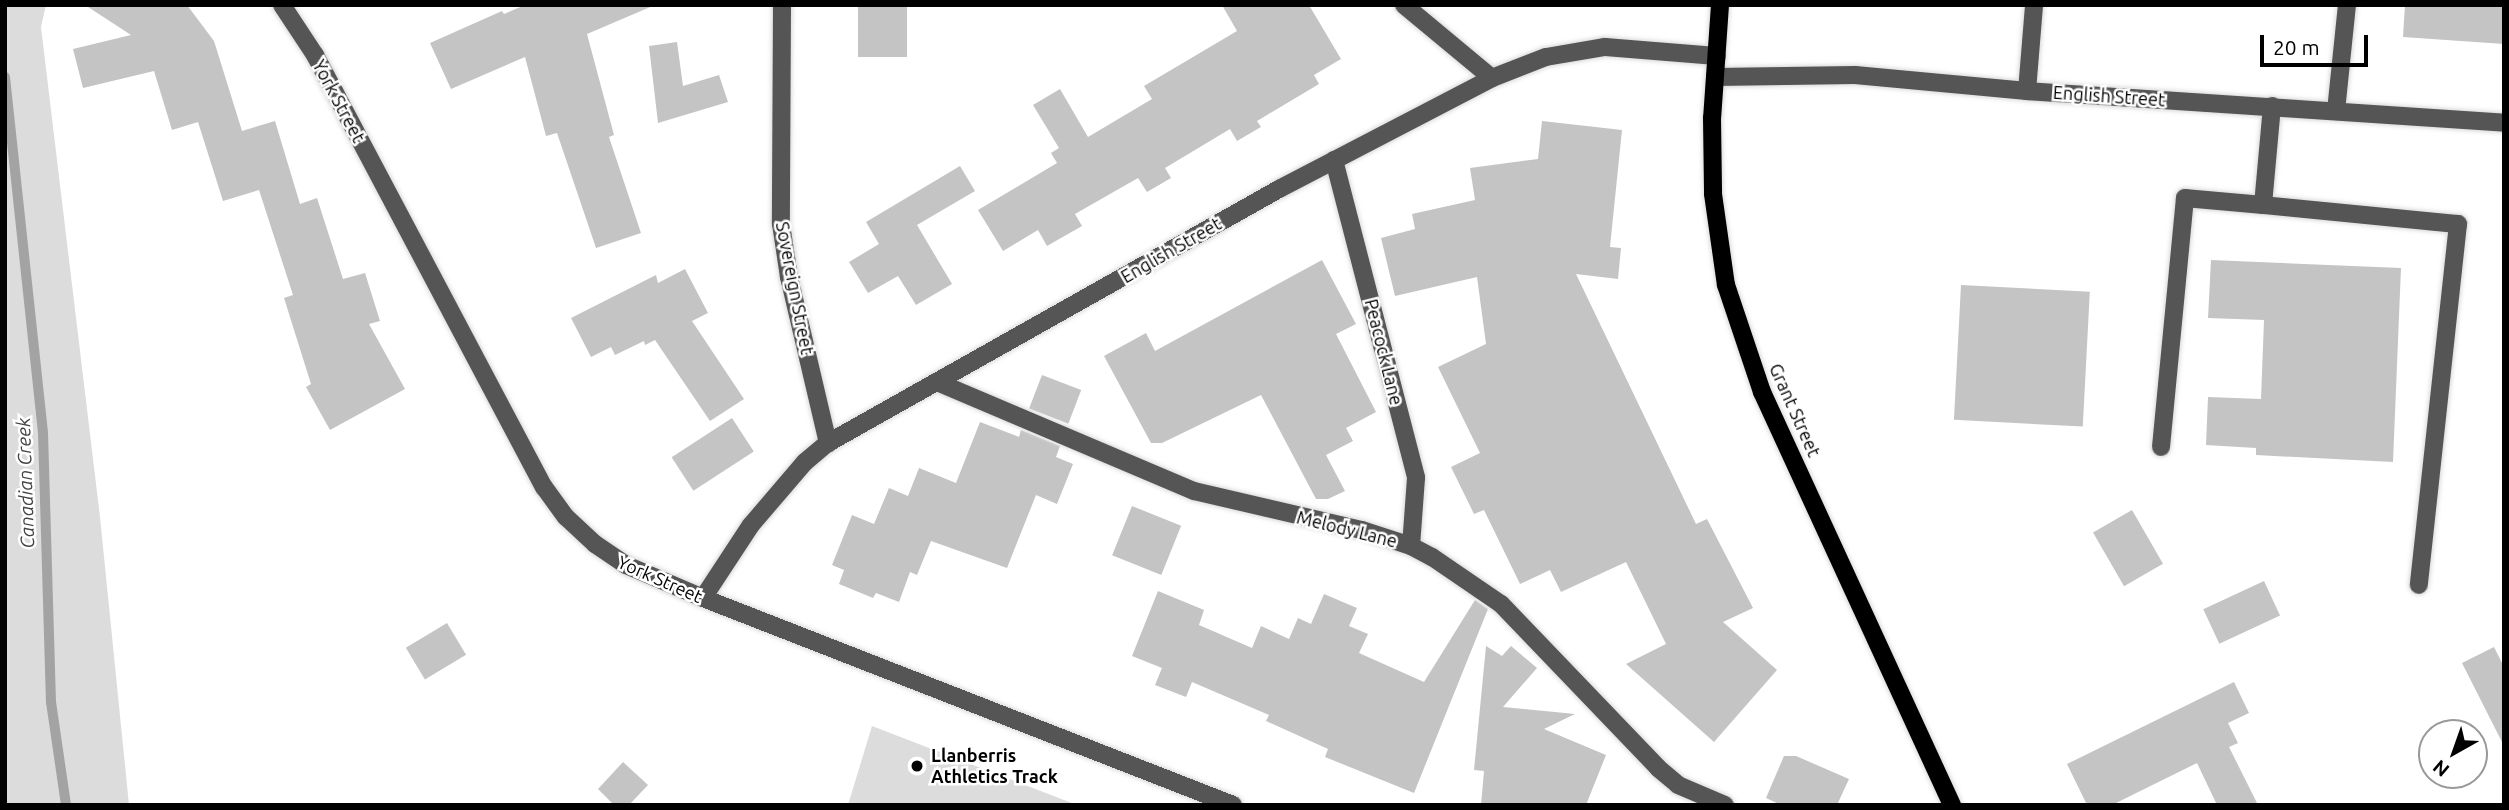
<!DOCTYPE html>
<html>
<head>
<meta charset="utf-8">
<style>
  body { margin:0 }
  #map { position:relative; width:2509px; height:810px; overflow:hidden; background:#fff; font-family:Ubuntu,sans-serif }
  div>[style] { position:absolute }
  .green>* { inset:0; background:#dcdcdc }
  .stream>* { height:10px; margin:-5px; padding:0 5px; transform-origin:5px; border-radius:5px; background:#a3a3a3 }
  .building>* { inset:0; background:#c4c4c4; transform-origin:0 0 }
  .roads { filter:drop-shadow(0 0 2px #dbdbdb) drop-shadow(0 0 2px #dbdbdb) }
  .minor>* { height:18px; margin:-9px; padding:0 9px; transform-origin:9px; border-radius:9px; background:#555 }
  .major>* { height:18px; margin:-9px; padding:0 9px; transform-origin:9px; border-radius:9px; background:#000 }
  .dots>* { width:19px; height:19px; translate:-50% -50%; box-sizing:border-box; border:4px solid #fff; border-radius:50% }
  span { translate:-50% -50%; white-space:nowrap; text-align:center; line-height:1.15; -webkit-text-stroke:5px #fff; paint-order:stroke }
  .street-label { font-size:18px; color:#000 }
  .poi-label { font-size:18px; color:#000; font-weight:700 }
  .left { translate:0 -50%; text-align:left }
  .water-label { font-size:19px; color:#444; font-style:italic }
  .frame { position:absolute; inset:0; border:7px solid #000; pointer-events:none }
  .north { position:absolute; left:2418px; top:719px; width:70px; height:70px; box-sizing:border-box; background:#fff; border:2px solid #999; border-radius:50%; rotate:220deg; font-size:19px; font-weight:700; line-height:28px; text-align:center; color:#000 }
  .north::after { content:''; display:block; margin:auto; width:24px; height:32px; background:#000; clip-path:polygon(50% 0,100% 100%,50% 72%,0 100%) }
  .scale { position:absolute; left:2260px; top:35px; width:108px; height:32px; box-sizing:border-box; border:4px solid #000; border-top:0; padding-left:9px; font-size:21px; line-height:24px; white-space:nowrap; color:#000; -webkit-text-stroke:5px #fff; paint-order:stroke }
</style>
</head>
<body>
<div id="map">
  <div class="green">
    <div style="clip-path:polygon(5px 5px,46px 5px,41px 27px,100px 517px,129px 805px,5px 805px)"></div>
    <div style="clip-path:polygon(872px 726px,1077px 805px,848px 805px)"></div>
  </div>
  <div class="stream">
    <div style="left:5px;top:77px;width:358px;rotate:83.9deg"></div>
    <div style="left:43px;top:433px;width:269px;rotate:88.3deg"></div>
    <div style="left:51px;top:702px;width:104px;rotate:81.7deg"></div>
  </div>
  <div class="building">
    <div style="clip-path:polygon(85px 5px,187px 5px,214px 41px,242px 131px,275px 121px,300px 204px,317px 198px,343px 279px,365px 273px,380px 321px,369px 324px,405px 389px,330px 430px,306px 387px,311px 384px,284px 298px,293px 295px,259px 190px,223px 201px,198px 122px,172px 130px,154px 71px,83px 88px,73px 49px,131px 35px)"></div>
    <div style="clip-path:polygon(525px 5px,655px 5px,587px 34px,614px 135px,609px 137px,641px 233px,596px 248px,557px 133px,546px 136px,525px 57px,451px 89px,430px 43px,502px 11px,504px 14px)"></div>
    <div style="left:858px;top:5px;width:49px;height:52px"></div>
    <div style="clip-path:polygon(1222px 5px,1309px 5px,1341px 59px,1314px 75px,1319px 84px,1257px 121px,1261px 127px,1237px 141px,1230px 129px,1165px 168px,1171px 178px,1147px 192px,1138px 178px,1075px 214px,1082px 226px,1047px 246px,1038px 230px,1003px 251px,978px 210px,1057px 163px,1051px 153px,1059px 148px,1033px 105px,1060px 89px,1088px 137px,1152px 99px,1144px 86px,1237px 31px)"></div>
    <div style="clip-path:polygon(2405px 5px,2504px 5px,2504px 44px,2403px 37px)"></div>
    <div style="clip-path:polygon(677px 42px,683px 86px,719px 75px,728px 102px,658px 123px,649px 46px)"></div>
    <div style="clip-path:polygon(1542px 121px,1622px 130px,1610px 247px,1621px 248px,1618px 279px,1576px 274px,1696px 524px,1707px 519px,1753px 608px,1723px 622px,1777px 670px,1714px 742px,1626px 664px,1666px 644px,1626px 562px,1561px 592px,1550px 570px,1520px 584px,1484px 510px,1474px 514px,1451px 467px,1480px 453px,1438px 367px,1486px 344px,1477px 277px,1395px 296px,1381px 238px,1415px 229px,1412px 214px,1475px 200px,1470px 168px,1538px 159px)"></div>
    <div style="clip-path:polygon(960px 166px,975px 191px,917px 225px,952px 284px,916px 305px,898px 276px,868px 293px,849px 262px,879px 244px,866px 222px)"></div>
    <div style="clip-path:polygon(1322px 260px,1356px 324px,1336px 334px,1376px 412px,1346px 428px,1353px 441px,1326px 455px,1345px 491px,1328px 499px,1316px 499px,1261px 395px,1162px 443px,1151px 443px,1104px 356px,1146px 333px,1155px 351px)"></div>
    <div style="clip-path:polygon(2211px 260px,2401px 268px,2393px 462px,2256px 455px,2256px 448px,2206px 445px,2208px 397px,2261px 399px,2264px 320px,2208px 318px)"></div>
    <div style="clip-path:polygon(685px 269px,708px 313px,692px 321px,744px 399px,710px 421px,655px 340px,645px 345px,644px 341px,615px 355px,611px 347px,591px 357px,571px 318px,656px 275px,658px 283px)"></div>
    <div style="left:1961px;top:285px;width:129px;height:135px;rotate:3deg"></div>
    <div style="left:1042px;top:375px;width:42px;height:36px;rotate:21deg"></div>
    <div style="left:732px;top:418px;width:40px;height:72px;rotate:57deg"></div>
    <div style="clip-path:polygon(980px 422px,1019px 437px,1021px 430px,1060px 446px,1056px 457px,1073px 464px,1057px 504px,1036px 495px,1007px 568px,931px 541px,917px 575px,910px 572px,899px 602px,876px 593px,873px 598px,839px 584px,844px 570px,832px 565px,852px 515px,874px 524px,889px 488px,908px 496px,919px 468px,956px 483px)"></div>
    <div style="left:1132px;top:506px;width:53px;height:53px;rotate:22deg"></div>
    <div style="left:2132px;top:510px;width:62px;height:45px;rotate:60deg"></div>
    <div style="left:2264px;top:581px;width:38px;height:67px;rotate:65deg"></div>
    <div style="clip-path:polygon(1158px 591px,1204px 610px,1199px 625px,1252px 648px,1261px 626px,1289px 639px,1298px 618px,1311px 624px,1324px 594px,1357px 608px,1349px 626px,1368px 634px,1359px 653px,1424px 682px,1475px 600px,1488px 609px,1414px 793px,1325px 757px,1328px 749px,1266px 721px,1269px 715px,1192px 682px,1186px 697px,1155px 685px,1162px 668px,1132px 656px)"></div>
    <div style="left:447px;top:623px;width:37px;height:48px;rotate:59deg"></div>
    <div style="clip-path:polygon(1486px 646px,1502px 656px,1511px 646px,1537px 668px,1503px 707px,1575px 714px,1544px 729px,1606px 755px,1586px 805px,1481px 805px,1484px 771px,1474px 770px)"></div>
    <div style="clip-path:polygon(2494px 647px,2504px 667px,2504px 746px,2462px 663px)"></div>
    <div style="clip-path:polygon(2234px 682px,2249px 713px,2228px 723px,2238px 743px,2229px 747px,2258px 805px,2217px 805px,2197px 763px,2112px 805px,2087px 805px,2067px 764px)"></div>
    <div style="clip-path:polygon(1784px 756px,1796px 756px,1849px 779px,1837px 805px,1781px 805px,1766px 798px)"></div>
    <div style="clip-path:polygon(623px 762px,648px 785px,629px 805px,614px 805px,598px 789px)"></div>
  </div>
  <div class="roads">
    <div class="minor">
      <div style="left:282px;top:5px;width:60px;rotate:56.6deg"></div>
      <div style="left:315px;top:55px;width:489px;rotate:62.1deg"></div>
      <div style="left:544px;top:487px;width:37px;rotate:54deg"></div>
      <div style="left:566px;top:517px;width:40px;rotate:43deg"></div>
      <div style="left:595px;top:544px;width:37px;rotate:34deg"></div>
      <div style="left:626px;top:565px;width:84px;rotate:23.2deg"></div>
      <div style="left:703px;top:598px;width:569px;rotate:21.33deg"></div>
      <div style="left:782px;top:5px;width:219px;rotate:90.3deg"></div>
      <div style="left:781px;top:224px;width:54px;rotate:81.4deg"></div>
      <div style="left:789px;top:277px;width:171px;rotate:76.8deg"></div>
      <div style="left:1404px;top:5px;width:114px;rotate:39.7deg"></div>
      <div style="left:1715px;top:77px;width:140px;rotate:-0.8deg"></div>
      <div style="left:1855px;top:75px;width:173px;rotate:5.3deg"></div>
      <div style="left:2027px;top:91px;width:478px;rotate:3.8deg"></div>
      <div style="left:2027px;top:91px;width:86px;rotate:-85.3deg"></div>
      <div style="left:2272px;top:106px;width:99px;rotate:95.2deg"></div>
      <div style="left:2263px;top:205px;width:196px;rotate:5.6deg"></div>
      <div style="left:2458px;top:224px;width:363px;rotate:96.2deg"></div>
      <div style="left:2336px;top:111px;width:107px;rotate:-84.1deg"></div>
      <div style="left:1334px;top:160px;width:328px;rotate:75.5deg"></div>
      <div style="left:1416px;top:478px;width:68px;rotate:94.2deg"></div>
      <div style="left:937px;top:382px;width:279px;rotate:23deg"></div>
      <div style="left:1194px;top:491px;width:172px;rotate:13.1deg"></div>
      <div style="left:1362px;top:530px;width:52px;rotate:18.1deg"></div>
      <div style="left:1411px;top:546px;width:24px;rotate:28deg"></div>
      <div style="left:1432px;top:557px;width:83px;rotate:34.3deg"></div>
      <div style="left:1501px;top:604px;width:227px;rotate:46.2deg"></div>
      <div style="left:1658px;top:768px;width:26px;rotate:40deg"></div>
      <div style="left:1678px;top:785px;width:51px;rotate:23.1deg"></div>
      <div style="left:2161px;top:447px;width:250px;rotate:-84.5deg"></div>
      <div style="left:2185px;top:198px;width:78px;rotate:5.1deg"></div>
      <div style="left:703px;top:598px;width:87px;rotate:-56.7deg"></div>
      <div style="left:751px;top:525px;width:83px;rotate:-49.4deg"></div>
      <div style="left:805px;top:462px;width:30px;rotate:-40deg"></div>
      <div style="left:828px;top:443px;width:518px;rotate:-29.39deg"></div>
      <div style="left:1279px;top:189px;width:240px;rotate:-27.5deg"></div>
      <div style="left:1492px;top:78px;width:58px;rotate:-21.3deg"></div>
      <div style="left:1546px;top:57px;width:60px;rotate:-9.6deg"></div>
      <div style="left:1605px;top:47px;width:112px;rotate:4.6deg"></div>
    </div>
    <div class="major">
      <div style="left:1720px;top:5px;width:113px;rotate:94deg"></div>
      <div style="left:1712px;top:118px;width:76px;rotate:89.2deg"></div>
      <div style="left:1713px;top:194px;width:92px;rotate:81.9deg"></div>
      <div style="left:1726px;top:285px;width:113px;rotate:71.4deg"></div>
      <div style="left:1762px;top:392px;width:455px;rotate:65.3deg"></div>
    </div>
  </div>
  <div class="dots">
    <div style="left:917px;top:766px;background:#000"></div>
  </div>
  <div class="street-label">
    <span style="left:2109px;top:96px;rotate:4deg">English Street</span>
    <span style="left:339px;top:101px;rotate:62deg">York Street</span>
    <span style="left:1171px;top:250px;rotate:-30deg">English Street</span>
    <span style="left:795px;top:288px;rotate:79deg">Sovereign Street</span>
    <span style="left:1384px;top:352px;rotate:76deg">Peacock Lane</span>
    <span style="left:1795px;top:410px;rotate:66deg">Grant Street</span>
    <span style="left:1347px;top:529px;rotate:14deg">Melody Lane</span>
    <span style="left:660px;top:579px;rotate:24deg">York Street</span>
  </div>
  <div class="poi-label">
    <span class="left" style="left:931px;top:766px">Llanberris<br>Athletics Track</span>
  </div>
  <div class="water-label">
    <span style="left:26px;top:483px;rotate:-92deg">Canadian Creek</span>
  </div>
  <div class="frame"></div>
  <div class="north">N</div>
  <div class="scale">20 m</div>
</div>
</body>
</html>
